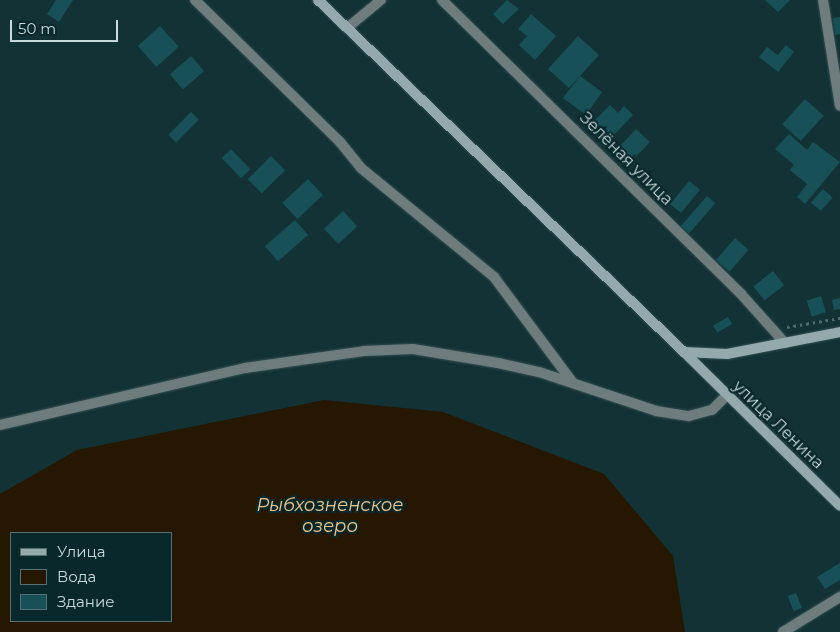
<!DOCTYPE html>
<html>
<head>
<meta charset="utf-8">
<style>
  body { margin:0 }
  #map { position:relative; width:840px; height:632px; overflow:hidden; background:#133235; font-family:Montserrat,sans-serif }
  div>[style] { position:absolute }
  .water>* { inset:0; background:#261700 }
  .building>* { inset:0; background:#175056; transform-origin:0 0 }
  .path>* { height:2.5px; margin-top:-1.25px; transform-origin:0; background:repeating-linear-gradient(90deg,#506b6d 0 2.5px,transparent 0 6.5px) }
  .roads { filter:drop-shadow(0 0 1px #345053) drop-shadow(0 0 1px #345053) }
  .street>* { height:10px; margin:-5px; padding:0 5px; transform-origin:5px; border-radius:5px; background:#6e7c7d }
  .secondary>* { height:10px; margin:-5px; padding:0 5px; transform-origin:5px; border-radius:5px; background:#93a9ab }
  span { translate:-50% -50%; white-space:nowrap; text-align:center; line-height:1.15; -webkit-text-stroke:4px #08282b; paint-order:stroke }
  .street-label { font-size:16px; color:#c9dadc }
  .water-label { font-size:18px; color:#eec68b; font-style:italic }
  .legend { position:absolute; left:10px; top:532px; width:162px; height:90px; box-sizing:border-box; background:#08282b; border:1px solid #556f72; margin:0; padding:6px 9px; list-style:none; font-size:15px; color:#c9dadc }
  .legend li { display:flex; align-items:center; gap:10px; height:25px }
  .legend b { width:25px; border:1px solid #556f72 }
  .scale { position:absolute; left:10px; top:20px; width:108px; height:22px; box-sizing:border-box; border:2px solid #c9dadc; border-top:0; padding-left:6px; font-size:15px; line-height:18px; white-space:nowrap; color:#c9dadc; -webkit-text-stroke:4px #08282b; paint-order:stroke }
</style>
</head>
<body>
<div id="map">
  <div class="water">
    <div style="clip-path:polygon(evenodd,324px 400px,443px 412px,604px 474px,673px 556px,685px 632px,0 632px,0 494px,77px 450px,324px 400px,11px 533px,171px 533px,171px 621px,11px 621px,11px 533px)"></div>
  </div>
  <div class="building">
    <div style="clip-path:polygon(56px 0,73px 0,59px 22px,47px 14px)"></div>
    <div style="clip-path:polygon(507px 0,519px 9px,503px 24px,493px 14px)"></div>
    <div style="clip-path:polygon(765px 0,790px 0,778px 12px)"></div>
    <div style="clip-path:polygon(531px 14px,556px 36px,535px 60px,519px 45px,527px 36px,518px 29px)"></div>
    <div style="clip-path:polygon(840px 17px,840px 34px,835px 35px,833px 18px)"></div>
    <div style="left:160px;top:26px;width:28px;height:30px;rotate:48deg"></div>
    <div style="clip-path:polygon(578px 36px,599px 55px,580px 76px,602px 92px,586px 115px,563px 98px,580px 76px,569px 88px,548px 69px)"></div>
    <div style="clip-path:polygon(786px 45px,794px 52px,778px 72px,759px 57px,767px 47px,778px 55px)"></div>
    <div style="left:191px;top:56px;width:20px;height:28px;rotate:49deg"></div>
    <div style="left:805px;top:99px;width:25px;height:34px;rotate:42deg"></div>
    <div style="clip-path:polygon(610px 105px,618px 113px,624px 106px,633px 115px,607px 142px,590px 125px)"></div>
    <div style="left:191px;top:112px;width:11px;height:32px;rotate:45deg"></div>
    <div style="left:636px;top:129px;width:19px;height:26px;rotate:43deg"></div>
    <div style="clip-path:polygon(789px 134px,807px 150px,813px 142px,840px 162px,805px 204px,797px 197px,807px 184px,790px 170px,794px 165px,775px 149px)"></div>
    <div style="left:231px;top:149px;width:28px;height:13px;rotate:46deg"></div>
    <div style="left:271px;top:156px;width:20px;height:33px;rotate:45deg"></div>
    <div style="left:308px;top:179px;width:22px;height:35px;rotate:47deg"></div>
    <div style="left:689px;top:181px;width:14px;height:30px;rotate:39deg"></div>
    <div style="left:823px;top:189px;width:13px;height:18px;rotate:42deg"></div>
    <div style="left:707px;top:196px;width:11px;height:40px;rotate:41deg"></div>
    <div style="left:343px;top:211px;width:21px;height:26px;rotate:47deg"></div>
    <div style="left:295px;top:220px;width:20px;height:40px;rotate:49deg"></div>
    <div style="left:735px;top:238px;width:18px;height:29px;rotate:41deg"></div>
    <div style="left:773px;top:271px;width:18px;height:25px;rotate:52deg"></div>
    <div style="left:821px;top:296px;width:17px;height:15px;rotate:73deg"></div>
    <div style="clip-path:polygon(840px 298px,840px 309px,834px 310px,832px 300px)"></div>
    <div style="left:728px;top:317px;width:8px;height:17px;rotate:60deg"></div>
    <div style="clip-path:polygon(840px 563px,840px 580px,825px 589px,817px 577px)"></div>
    <div style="left:796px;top:593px;width:16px;height:9px;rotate:68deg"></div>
  </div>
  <div class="path">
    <div style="left:787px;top:327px;width:54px;rotate:-9.6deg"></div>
  </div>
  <div class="roads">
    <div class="street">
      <div style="left:195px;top:0;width:203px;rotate:44.4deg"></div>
      <div style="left:340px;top:142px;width:33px;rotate:51deg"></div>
      <div style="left:361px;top:168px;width:172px;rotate:39.3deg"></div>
      <div style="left:494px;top:277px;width:132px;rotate:53.3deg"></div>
      <div style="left:442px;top:0;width:419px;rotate:44.5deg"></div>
      <div style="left:741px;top:294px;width:66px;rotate:48.1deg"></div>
      <div style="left:823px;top:0;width:107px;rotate:80.9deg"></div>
      <div style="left:347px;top:28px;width:44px;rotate:-39.5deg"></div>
      <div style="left:0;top:425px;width:252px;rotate:-13.1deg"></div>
      <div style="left:245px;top:368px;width:120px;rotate:-8.1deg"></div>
      <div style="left:364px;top:351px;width:49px;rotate:-2.3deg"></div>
      <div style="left:413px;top:349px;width:86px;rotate:9.4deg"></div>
      <div style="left:498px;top:363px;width:42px;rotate:12.4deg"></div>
      <div style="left:539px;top:372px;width:123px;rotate:18.4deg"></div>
      <div style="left:656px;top:411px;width:33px;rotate:9deg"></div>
      <div style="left:689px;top:416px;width:24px;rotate:-15deg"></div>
      <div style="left:712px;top:410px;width:20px;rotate:-45deg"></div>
      <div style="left:783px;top:632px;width:67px;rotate:-31.6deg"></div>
    </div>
    <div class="secondary">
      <div style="left:318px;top:0;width:508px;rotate:43.88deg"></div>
      <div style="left:684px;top:352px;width:219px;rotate:44.6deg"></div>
      <div style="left:684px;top:352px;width:43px;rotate:2.7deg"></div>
      <div style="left:727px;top:354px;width:115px;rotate:-11deg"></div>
    </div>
  </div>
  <div class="street-label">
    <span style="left:626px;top:159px;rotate:45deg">Зелёная улица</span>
    <span style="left:778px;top:425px;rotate:44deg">улица Ленина</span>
  </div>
  <div class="water-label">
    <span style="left:330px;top:516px">Рыбхозненское<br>озеро</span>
  </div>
  <ul class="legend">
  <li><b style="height:6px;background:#93a9ab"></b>Улица</li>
  <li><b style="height:14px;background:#261700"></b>Вода</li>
  <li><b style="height:14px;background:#175056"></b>Здание</li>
  </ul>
  <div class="scale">50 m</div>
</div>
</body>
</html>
